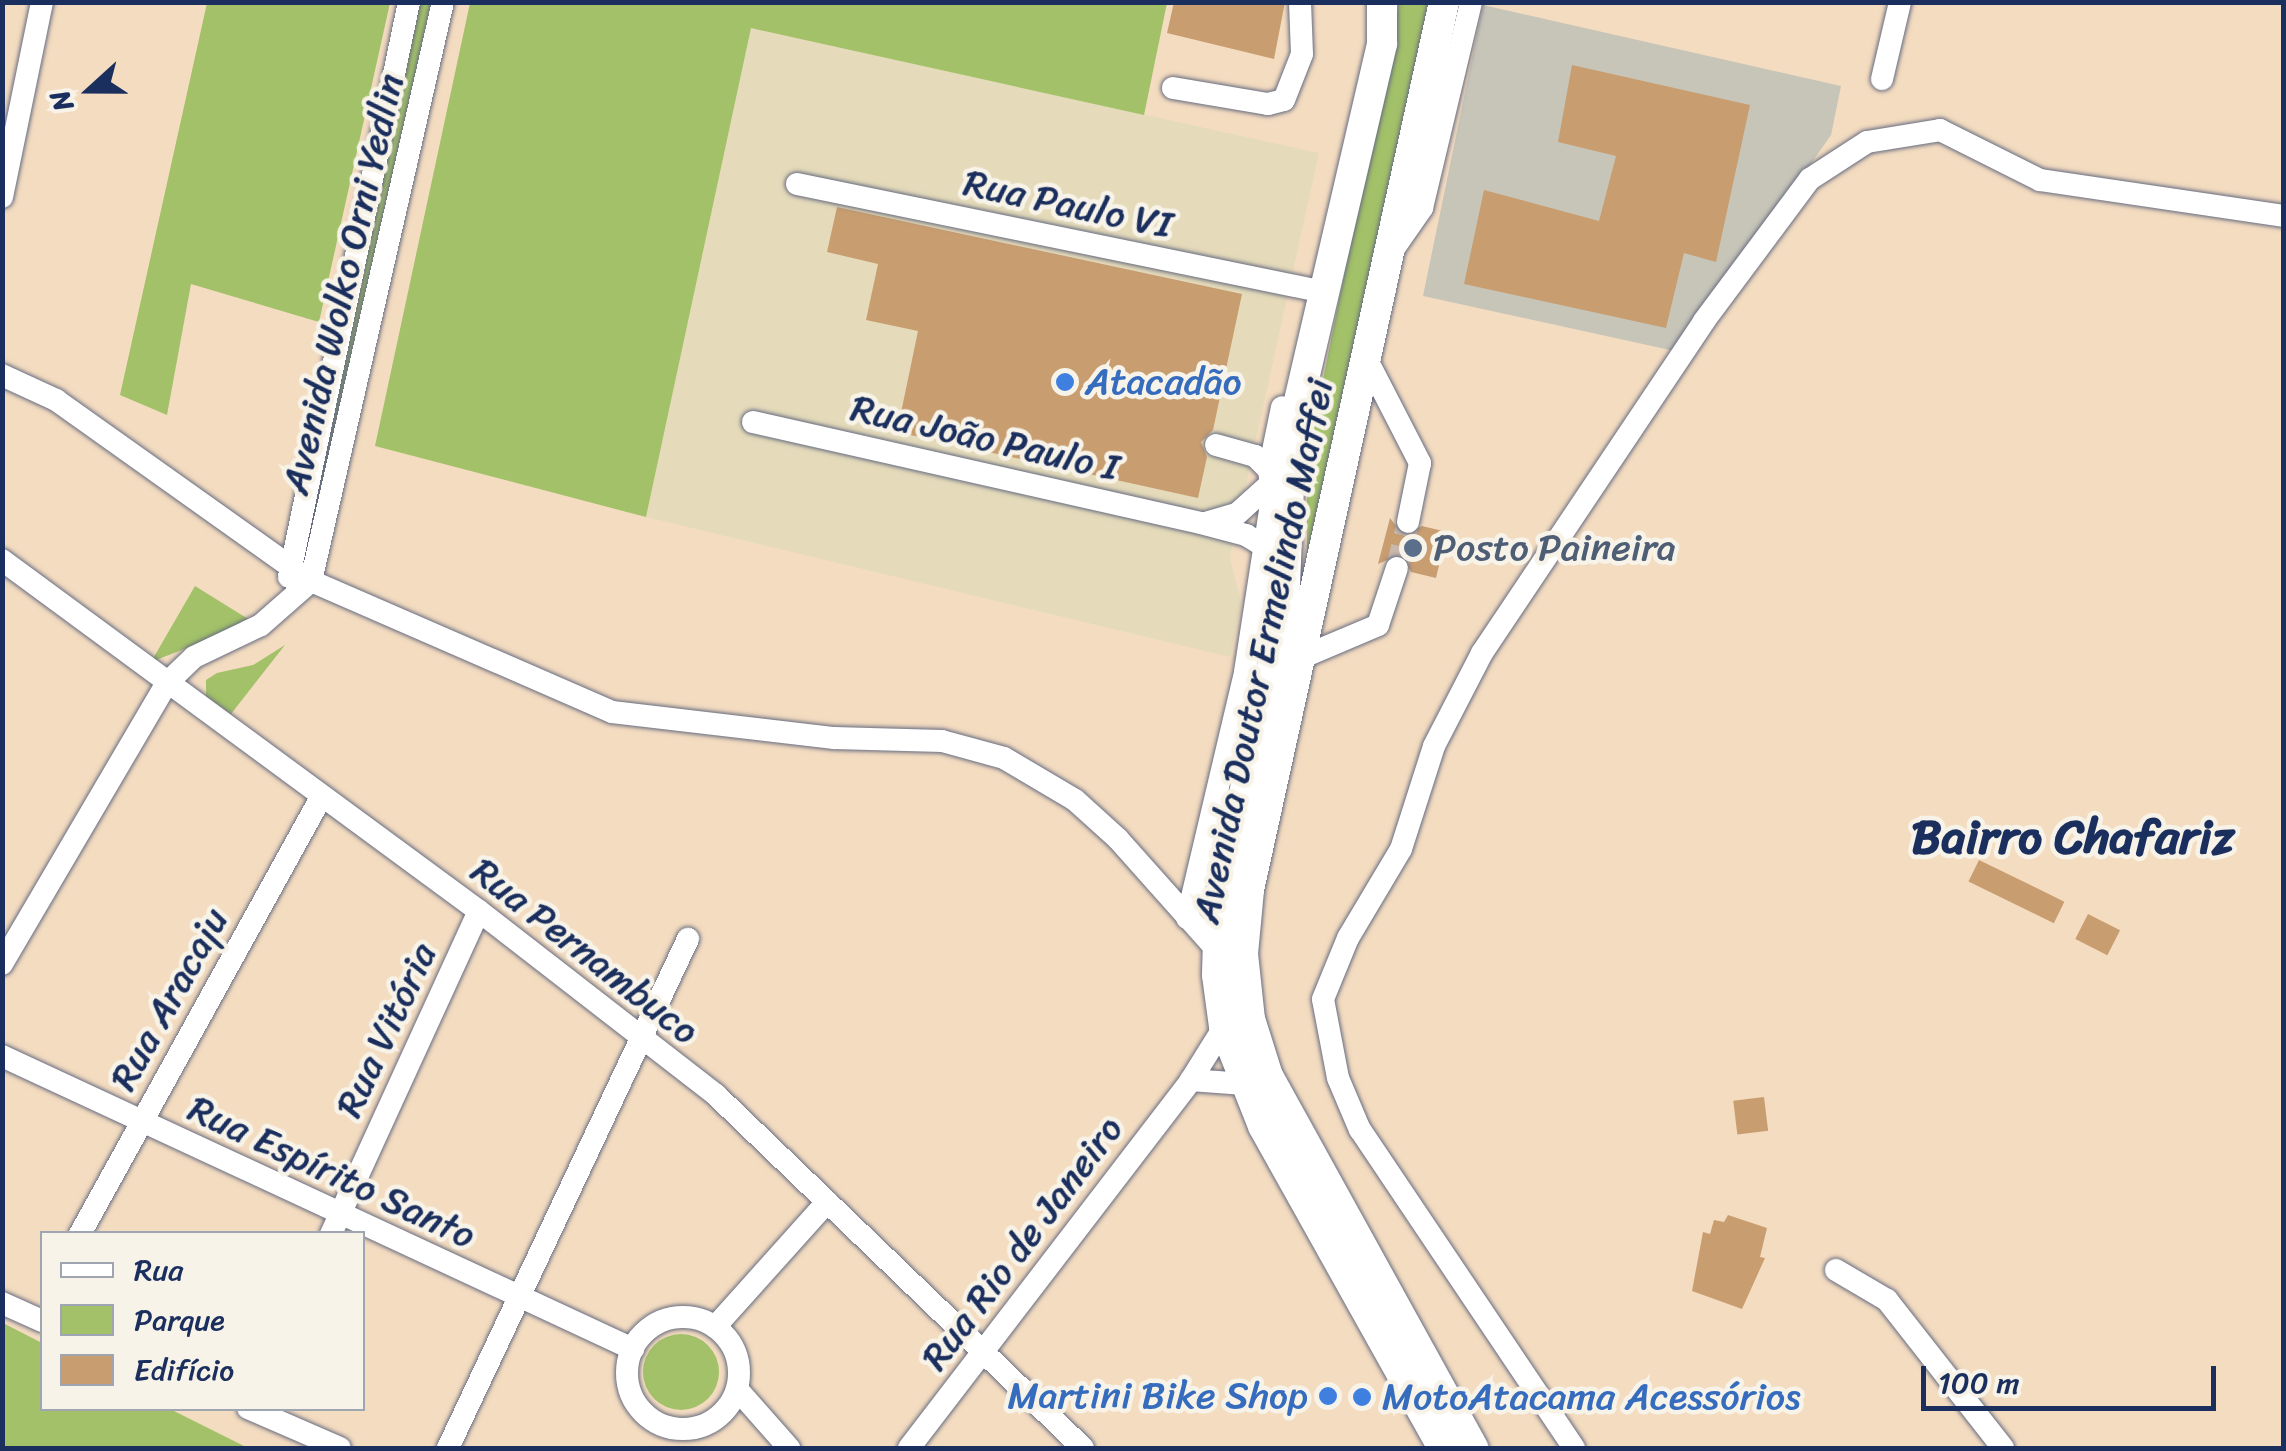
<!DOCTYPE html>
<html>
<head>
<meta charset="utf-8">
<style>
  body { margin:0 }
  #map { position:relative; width:2286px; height:1451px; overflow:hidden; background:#f4dcc0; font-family:Sriracha,sans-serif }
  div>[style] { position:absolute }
  .built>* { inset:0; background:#e5dbba }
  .industrial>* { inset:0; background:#c7c5b8 }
  .green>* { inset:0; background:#a2c168 }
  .round { border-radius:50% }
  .building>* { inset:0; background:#c89d70; transform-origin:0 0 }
  .minor-tunnel>* { height:22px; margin-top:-11px; transform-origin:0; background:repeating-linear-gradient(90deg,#c9b9ac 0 22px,transparent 0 33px) }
  .roads { filter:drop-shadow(0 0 2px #676c80) drop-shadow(0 0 2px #676c80) }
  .minor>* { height:22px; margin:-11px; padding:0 11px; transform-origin:11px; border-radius:11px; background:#fff }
  .minor>.ring { margin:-11px; padding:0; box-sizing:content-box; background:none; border:22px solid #fff; border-radius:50% }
  .major>* { height:30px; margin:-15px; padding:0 15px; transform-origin:15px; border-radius:15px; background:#fff }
  .dots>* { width:28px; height:28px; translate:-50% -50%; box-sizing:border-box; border:5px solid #f7f3e8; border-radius:50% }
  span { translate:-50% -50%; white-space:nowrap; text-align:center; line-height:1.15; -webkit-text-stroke:9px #f7f3e8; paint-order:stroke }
  .street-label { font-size:38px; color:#1b2f5e }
  .shop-label { font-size:38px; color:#366cbe }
  .left { translate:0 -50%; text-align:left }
  .right { translate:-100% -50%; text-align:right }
  .service-label { font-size:38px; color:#4e5e75 }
  .district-label { font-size:48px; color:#1b2f5e; font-weight:700 }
  .frame { position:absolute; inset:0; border:5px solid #1b2f5e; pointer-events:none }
  .legend { position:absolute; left:40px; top:1231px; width:325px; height:180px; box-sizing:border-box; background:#f7f3e8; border:2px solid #9fa5b1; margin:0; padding:12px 18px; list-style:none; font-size:30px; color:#1b2f5e }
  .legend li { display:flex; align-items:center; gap:20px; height:50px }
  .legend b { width:50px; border:2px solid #9fa5b1 }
  .north { position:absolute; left:40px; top:40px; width:100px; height:100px; -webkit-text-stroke:8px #f7f3e8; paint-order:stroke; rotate:249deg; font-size:28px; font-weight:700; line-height:40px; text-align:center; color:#1b2f5e }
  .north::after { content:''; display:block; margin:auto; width:35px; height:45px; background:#1b2f5e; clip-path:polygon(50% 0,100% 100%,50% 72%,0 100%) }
  .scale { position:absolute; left:1921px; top:1366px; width:295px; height:45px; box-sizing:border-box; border:5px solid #1b2f5e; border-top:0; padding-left:12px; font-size:30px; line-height:35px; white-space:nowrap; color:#1b2f5e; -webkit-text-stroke:8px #f7f3e8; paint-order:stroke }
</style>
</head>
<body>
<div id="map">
  <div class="built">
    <div style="clip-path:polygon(751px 28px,1319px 153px,1230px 557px,1241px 604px,1230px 657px,646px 517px)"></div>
  </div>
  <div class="industrial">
    <div style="clip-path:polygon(1483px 5px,1841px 86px,1831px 135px,1679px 352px,1423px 296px)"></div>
  </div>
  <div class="green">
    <div style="clip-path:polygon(207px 3px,390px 3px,319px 322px,191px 284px,167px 415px,120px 395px)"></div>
    <div style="clip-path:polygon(416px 3px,431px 3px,312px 557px,306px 559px,300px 555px)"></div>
    <div style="clip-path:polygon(470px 3px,470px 2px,1167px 3px,1144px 115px,751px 28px,646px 517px,375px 446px)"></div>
    <div style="clip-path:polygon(1399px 3px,1430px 3px,1307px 569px,1307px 459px)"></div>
    <div style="clip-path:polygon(195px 586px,253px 622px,151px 662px)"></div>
    <div style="clip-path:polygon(285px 645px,231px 714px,206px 696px,206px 680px,217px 673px,253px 665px)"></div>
    <div style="clip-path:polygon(3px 1323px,42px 1343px,42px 1408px,170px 1409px,248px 1448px,3px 1448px)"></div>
    <div class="round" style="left:643px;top:1334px;width:76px;height:76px"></div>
  </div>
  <div class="building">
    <div style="clip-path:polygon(1174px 2px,1285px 2px,1274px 59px,1167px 33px)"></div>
    <div style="clip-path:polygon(1572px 65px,1750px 105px,1716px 262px,1684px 253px,1666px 328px,1464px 284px,1484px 190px,1599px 221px,1616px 156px,1558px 142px)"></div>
    <div style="clip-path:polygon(837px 207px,1242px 294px,1213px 430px,1201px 442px,1207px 457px,1198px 498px,897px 432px,918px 331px,866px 320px,878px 264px,827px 252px)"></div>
    <div style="clip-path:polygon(1390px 518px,1404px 536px,1422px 526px,1447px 532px,1436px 578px,1411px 572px,1401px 554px,1378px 564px)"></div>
    <div style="left:1979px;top:860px;width:95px;height:24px;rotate:26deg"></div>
    <div style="left:2088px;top:914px;width:36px;height:28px;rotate:27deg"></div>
    <div style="left:1764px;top:1097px;width:34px;height:31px;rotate:83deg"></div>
    <div style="clip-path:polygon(1728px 1215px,1767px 1228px,1760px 1257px,1765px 1258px,1742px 1309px,1692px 1291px,1703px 1232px,1710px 1234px,1714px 1220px,1724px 1222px)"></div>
  </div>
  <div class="minor-tunnel">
    <div style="left:1397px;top:568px;width:47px;rotate:-76.6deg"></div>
  </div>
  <div class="roads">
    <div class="minor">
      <div style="left:1882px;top:79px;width:79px;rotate:-76.8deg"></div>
      <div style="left:1173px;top:88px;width:96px;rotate:9.6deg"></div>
      <div style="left:1268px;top:104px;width:16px;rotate:-14deg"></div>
      <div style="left:1284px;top:100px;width:49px;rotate:-68.6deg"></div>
      <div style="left:1302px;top:54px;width:52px;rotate:-92.2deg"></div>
      <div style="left:797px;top:184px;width:538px;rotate:11.58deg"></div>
      <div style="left:2px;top:197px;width:199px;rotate:-78.4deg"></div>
      <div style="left:1388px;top:257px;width:60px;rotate:-55.2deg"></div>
      <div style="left:1422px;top:208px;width:212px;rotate:-76.6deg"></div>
      <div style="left:1364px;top:354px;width:123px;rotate:62.8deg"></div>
      <div style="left:1420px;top:463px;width:60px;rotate:101.5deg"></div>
      <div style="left:2px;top:375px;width:60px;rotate:24.8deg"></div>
      <div style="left:56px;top:400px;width:313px;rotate:35.4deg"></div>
      <div style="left:311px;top:581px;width:328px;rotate:23.5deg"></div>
      <div style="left:612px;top:712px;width:224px;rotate:6.7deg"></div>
      <div style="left:834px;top:738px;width:108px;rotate:1.6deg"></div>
      <div style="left:942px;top:741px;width:64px;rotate:15.3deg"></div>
      <div style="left:1004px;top:758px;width:82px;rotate:30.6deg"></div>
      <div style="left:1075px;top:800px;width:58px;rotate:42.2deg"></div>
      <div style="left:1118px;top:839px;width:147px;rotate:48.3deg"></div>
      <div style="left:753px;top:422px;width:459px;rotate:12.7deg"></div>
      <div style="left:1201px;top:523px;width:47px;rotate:14.9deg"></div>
      <div style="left:1246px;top:535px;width:48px;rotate:31.4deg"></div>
      <div style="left:1216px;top:445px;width:41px;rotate:15.8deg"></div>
      <div style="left:1255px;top:456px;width:20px;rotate:45deg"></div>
      <div style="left:1275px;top:518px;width:48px;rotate:-97.1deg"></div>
      <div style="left:1269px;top:470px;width:64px;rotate:-78.3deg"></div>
      <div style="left:1205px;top:523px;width:33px;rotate:-16deg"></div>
      <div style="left:1237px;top:514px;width:43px;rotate:-42.2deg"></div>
      <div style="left:2px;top:560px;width:592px;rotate:36.35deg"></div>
      <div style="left:479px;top:911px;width:300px;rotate:37.8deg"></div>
      <div style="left:716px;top:1095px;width:509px;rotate:43.89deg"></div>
      <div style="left:289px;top:577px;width:587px;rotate:-78.21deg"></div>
      <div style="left:1298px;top:659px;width:87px;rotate:-23deg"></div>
      <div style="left:1378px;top:625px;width:60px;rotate:-71.6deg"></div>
      <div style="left:1187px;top:918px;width:253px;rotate:-76.7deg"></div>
      <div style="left:1245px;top:672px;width:169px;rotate:-81.2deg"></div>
      <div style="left:2px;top:964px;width:326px;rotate:-59.6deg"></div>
      <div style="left:167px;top:683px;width:37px;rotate:-44deg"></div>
      <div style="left:194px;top:657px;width:74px;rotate:-25.5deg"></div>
      <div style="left:261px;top:625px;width:67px;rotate:-41.3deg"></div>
      <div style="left:311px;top:581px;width:594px;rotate:-77.16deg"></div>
      <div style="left:2px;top:1056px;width:696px;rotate:24.91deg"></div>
      <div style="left:1191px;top:1080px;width:53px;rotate:4.3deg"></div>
      <div style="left:80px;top:1234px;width:497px;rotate:-61.1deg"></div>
      <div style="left:331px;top:1234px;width:355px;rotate:-65.4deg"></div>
      <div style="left:1836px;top:1270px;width:59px;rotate:30.5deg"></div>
      <div style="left:1887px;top:1300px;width:188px;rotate:51.9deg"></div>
      <div style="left:2px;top:1303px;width:44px;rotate:24.2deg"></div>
      <div class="ring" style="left:627px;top:1317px;width:90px;height:90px"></div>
      <div style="left:715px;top:1327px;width:168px;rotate:-48.1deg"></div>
      <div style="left:737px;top:1389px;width:79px;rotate:48.6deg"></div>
      <div style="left:248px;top:1408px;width:100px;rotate:23.5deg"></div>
      <div style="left:448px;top:1448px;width:563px;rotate:-64.76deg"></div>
      <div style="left:909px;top:1448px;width:464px;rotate:-52.5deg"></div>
      <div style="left:1191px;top:1080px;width:62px;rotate:-58.1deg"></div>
      <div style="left:1574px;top:1448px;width:383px;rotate:-123.9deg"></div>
      <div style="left:1360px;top:1130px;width:56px;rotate:-112.9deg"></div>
      <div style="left:1338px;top:1078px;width:80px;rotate:-100.8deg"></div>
      <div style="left:1323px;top:999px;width:66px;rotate:-67.7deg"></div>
      <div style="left:1348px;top:938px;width:104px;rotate:-59.2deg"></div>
      <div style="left:1401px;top:849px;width:108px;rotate:-72.2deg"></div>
      <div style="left:1434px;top:746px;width:105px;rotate:-62.7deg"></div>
      <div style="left:1482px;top:653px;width:399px;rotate:-56.2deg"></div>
      <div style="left:1704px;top:321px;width:177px;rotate:-53.3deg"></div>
      <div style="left:1810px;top:179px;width:68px;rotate:-33deg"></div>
      <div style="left:1867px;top:142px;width:74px;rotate:-9.3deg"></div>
      <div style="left:1940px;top:130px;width:112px;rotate:26.6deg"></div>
      <div style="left:2040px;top:180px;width:247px;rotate:8.4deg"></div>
    </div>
    <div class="major">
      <div style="left:1382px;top:2px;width:42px;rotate:90deg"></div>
      <div style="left:1382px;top:44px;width:402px;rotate:103.1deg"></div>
      <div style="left:1291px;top:436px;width:177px;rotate:92.3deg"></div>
      <div style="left:1284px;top:613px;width:300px;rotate:102.5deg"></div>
      <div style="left:1219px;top:906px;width:69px;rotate:91.7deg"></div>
      <div style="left:1217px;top:975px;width:52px;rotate:82.3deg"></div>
      <div style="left:1224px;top:1027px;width:106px;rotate:68.5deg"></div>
      <div style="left:1263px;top:1126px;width:369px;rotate:60.8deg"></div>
      <div style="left:1444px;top:2px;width:909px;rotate:102.39deg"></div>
      <div style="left:1249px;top:890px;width:64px;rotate:95.4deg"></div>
      <div style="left:1243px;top:954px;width:65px;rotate:83.9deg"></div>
      <div style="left:1250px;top:1019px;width:60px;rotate:72.5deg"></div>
      <div style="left:1268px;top:1076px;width:425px;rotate:61.1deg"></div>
    </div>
  </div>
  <div class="dots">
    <div style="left:1065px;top:382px;background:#3f7fe0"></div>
    <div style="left:1413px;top:548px;background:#5c6f8a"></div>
    <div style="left:1328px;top:1396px;background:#3f7fe0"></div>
    <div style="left:1362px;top:1397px;background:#3f7fe0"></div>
  </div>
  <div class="street-label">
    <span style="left:1068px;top:204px;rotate:12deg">Rua Paulo VI</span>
    <span style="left:343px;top:284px;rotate:-77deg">Avenida Wolko Orni Yedlin</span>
    <span style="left:985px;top:438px;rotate:13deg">Rua João Paulo I</span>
    <span style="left:1263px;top:651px;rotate:-78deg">Avenida Doutor Ermelindo Maffei</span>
    <span style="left:585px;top:951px;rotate:38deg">Rua Pernambuco</span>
    <span style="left:169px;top:999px;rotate:-61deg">Rua Aracaju</span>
    <span style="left:386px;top:1030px;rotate:-65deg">Rua Vitória</span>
    <span style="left:332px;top:1172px;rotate:25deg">Rua Espírito Santo</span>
    <span style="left:1022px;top:1243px;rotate:-53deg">Rua Rio de Janeiro</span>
  </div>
  <div class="shop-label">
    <span class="left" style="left:1085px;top:382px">Atacadão</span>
    <span class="right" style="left:1308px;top:1396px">Martini Bike Shop</span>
    <span class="left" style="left:1382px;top:1397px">MotoAtacama Acessórios</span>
  </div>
  <div class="service-label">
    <span class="left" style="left:1433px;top:548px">Posto Paineira</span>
  </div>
  <div class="district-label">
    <span style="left:2073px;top:837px">Bairro Chafariz</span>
  </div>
  <div class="frame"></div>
  <ul class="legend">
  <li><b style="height:12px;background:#fff"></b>Rua</li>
  <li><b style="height:28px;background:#a2c168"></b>Parque</li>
  <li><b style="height:28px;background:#c89d70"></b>Edifício</li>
  </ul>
  <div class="north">N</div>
  <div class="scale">100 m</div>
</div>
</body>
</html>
